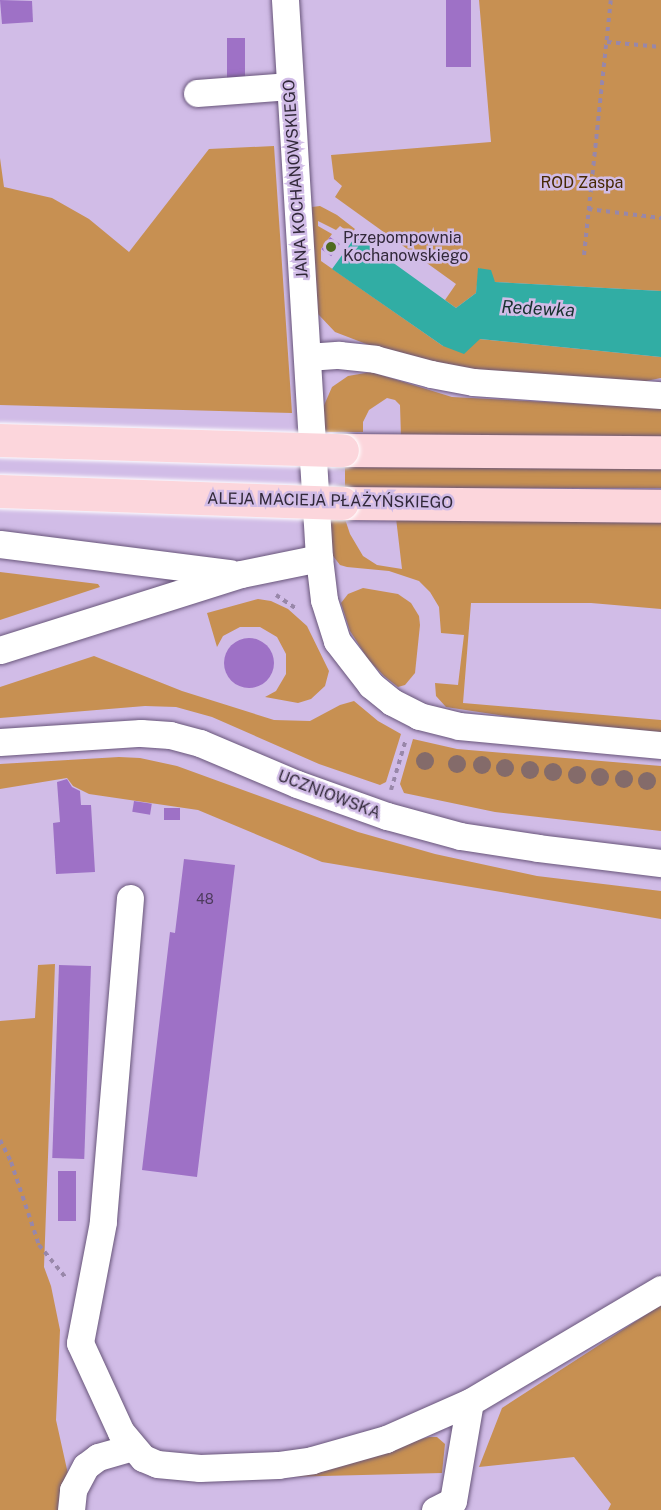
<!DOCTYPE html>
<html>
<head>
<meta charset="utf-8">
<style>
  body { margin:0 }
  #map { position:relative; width:661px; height:1510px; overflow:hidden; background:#d1bce7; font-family:"Public Sans",sans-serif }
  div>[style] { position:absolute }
  .green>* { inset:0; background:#c79052; transform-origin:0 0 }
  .water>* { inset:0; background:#31ada4 }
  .building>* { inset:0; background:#9e71c6; transform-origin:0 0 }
  .round { border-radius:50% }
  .path>* { height:4px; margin-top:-2px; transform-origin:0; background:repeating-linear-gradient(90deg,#9887a9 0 4.5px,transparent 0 9px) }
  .roads { filter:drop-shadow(0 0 2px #68557a) drop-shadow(0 0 2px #68557a) }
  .minor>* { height:27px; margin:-13.5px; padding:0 13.5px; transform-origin:13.5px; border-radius:13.5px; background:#fff }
  .major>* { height:33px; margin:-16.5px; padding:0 16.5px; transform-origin:16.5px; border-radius:16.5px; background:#fcd6dc }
  .bridges { filter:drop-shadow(0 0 2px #fff) drop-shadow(0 0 2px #fff) }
  .major-bridge>* { height:33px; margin:-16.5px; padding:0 16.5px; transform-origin:16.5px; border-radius:16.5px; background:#fcd6dc }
  .trees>* { width:18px; height:18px; margin:-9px; border-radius:50%; background:#846b6a }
  .dots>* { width:16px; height:16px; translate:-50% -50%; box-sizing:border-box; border:3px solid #d1bce7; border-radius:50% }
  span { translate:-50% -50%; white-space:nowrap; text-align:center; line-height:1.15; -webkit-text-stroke:5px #d1bce7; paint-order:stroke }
  .number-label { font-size:14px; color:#4d3b5d }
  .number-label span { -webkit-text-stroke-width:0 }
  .street-label { font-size:16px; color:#32293a }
  .park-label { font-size:16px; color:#452803 }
  .poi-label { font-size:16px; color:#32293a }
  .left { translate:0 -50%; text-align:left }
  .water-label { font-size:18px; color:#17312e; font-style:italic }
</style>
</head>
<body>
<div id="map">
  <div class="green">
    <div style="clip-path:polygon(479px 0,661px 0,661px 291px,495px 282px,479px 268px,476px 293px,456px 308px,445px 300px,456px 284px,335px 197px,342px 186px,334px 179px,331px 155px,491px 142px)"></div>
    <div style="clip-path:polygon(274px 146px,292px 413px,0 405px,0 158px,4px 187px,52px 198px,89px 219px,129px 252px,209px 149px)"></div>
    <div style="clip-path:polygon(320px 206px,337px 215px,355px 229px,351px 234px,340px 226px,336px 230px,318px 221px,318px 226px,332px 234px,321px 249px,321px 261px,443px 346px,479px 339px,661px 357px,661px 378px,646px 381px,484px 375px,408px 360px,335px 332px,318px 314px,312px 207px)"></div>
    <div style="clip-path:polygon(371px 372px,452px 397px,661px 408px,661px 438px,401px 437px,400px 405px,395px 400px,387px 398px,369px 410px,363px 422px,363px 432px,323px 432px,322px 410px,332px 387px,348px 376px)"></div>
    <div style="left:345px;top:466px;width:316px;height:22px"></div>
    <div style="clip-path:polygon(396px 518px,661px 520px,661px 609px,591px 603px,471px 603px,463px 703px,661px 720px,661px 733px,545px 722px,446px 707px,436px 696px,435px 683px,458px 685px,464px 635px,441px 633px,439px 607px,430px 592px,419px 581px,389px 571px,347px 567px,340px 565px,333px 556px,330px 519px,345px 519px,350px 534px,363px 556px,377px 565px,402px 569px)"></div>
    <div style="clip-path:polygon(0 572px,98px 584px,100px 587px,0 620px)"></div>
    <div style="clip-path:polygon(363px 588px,398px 594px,411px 603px,419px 616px,420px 625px,415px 673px,405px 685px,398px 687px,384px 676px,368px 659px,350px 631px,341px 603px,348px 594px)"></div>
    <div style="clip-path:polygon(258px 599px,271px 601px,288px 609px,307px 626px,329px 671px,325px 686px,311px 699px,298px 703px,265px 697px,276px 691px,286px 674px,286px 654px,277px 637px,260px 627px,240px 627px,223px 636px,217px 647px,207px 613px)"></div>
    <div style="clip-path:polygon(94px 656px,182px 691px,274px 720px,310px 721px,340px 705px,354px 701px,378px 721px,401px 734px,386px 782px,380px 785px,319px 764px,212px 717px,176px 707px,145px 706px,0 718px,0 687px)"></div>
    <div style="clip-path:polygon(413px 739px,457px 749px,661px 766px,661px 831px,495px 812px,404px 793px,400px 784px)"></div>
    <div style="clip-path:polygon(119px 757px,140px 758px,177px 766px,358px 832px,435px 854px,537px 876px,661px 891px,661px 919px,322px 862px,198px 810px,89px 794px,73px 786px,67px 778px,0 789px,0 764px)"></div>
    <div style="clip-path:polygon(55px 964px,44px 1267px,51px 1286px,60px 1330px,56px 1420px,68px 1474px,61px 1510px,0 1510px,0 1021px,35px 1018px,38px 965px)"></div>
    <div style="clip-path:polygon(661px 1305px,661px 1510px,608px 1510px,611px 1504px,574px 1457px,479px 1467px,502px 1408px)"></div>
    <div style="clip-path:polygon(429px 1437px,437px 1437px,445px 1444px,442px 1473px,283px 1477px)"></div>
  </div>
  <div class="water">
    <div style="clip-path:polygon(356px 236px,456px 308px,476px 293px,478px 268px,491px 270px,495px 282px,661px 291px,661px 357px,480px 339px,464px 354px,443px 346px,332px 269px)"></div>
  </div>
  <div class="building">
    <div style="clip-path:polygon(0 0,32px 1px,33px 22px,2px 24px)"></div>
    <div style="left:446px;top:0;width:25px;height:67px"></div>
    <div style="left:227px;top:38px;width:18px;height:41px"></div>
    <div style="left:330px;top:237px;width:12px;height:15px;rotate:35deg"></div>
    <div class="round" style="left:224px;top:638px;width:50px;height:50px"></div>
    <div style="clip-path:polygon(67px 779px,72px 787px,80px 791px,81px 805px,91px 805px,95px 872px,56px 874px,53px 823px,60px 822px,57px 782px)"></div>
    <div style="left:134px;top:801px;width:18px;height:11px;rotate:9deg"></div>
    <div style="left:164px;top:808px;width:16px;height:12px"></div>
    <div style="clip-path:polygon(184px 859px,235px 865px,197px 1177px,142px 1170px,170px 932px,175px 933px)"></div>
    <div style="left:59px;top:965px;width:32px;height:193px;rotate:2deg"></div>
    <div style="left:58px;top:1171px;width:18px;height:50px"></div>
  </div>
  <div class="path">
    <div style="left:607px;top:42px;width:54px;rotate:5.3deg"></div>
    <div style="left:588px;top:209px;width:74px;rotate:7deg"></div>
    <div style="left:584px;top:255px;width:256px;rotate:-84deg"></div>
    <div style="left:276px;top:595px;width:25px;rotate:34deg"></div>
    <div style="left:391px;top:790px;width:53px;rotate:-73.6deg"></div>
    <div style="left:0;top:1140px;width:25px;rotate:63deg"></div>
    <div style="left:11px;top:1162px;width:88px;rotate:71.4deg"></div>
    <div style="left:39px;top:1245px;width:43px;rotate:50.7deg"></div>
  </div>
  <div class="roads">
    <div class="minor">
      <div style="left:285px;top:0;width:559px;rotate:86.51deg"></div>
      <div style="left:319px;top:558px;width:42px;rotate:83.2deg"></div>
      <div style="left:324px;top:600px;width:43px;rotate:72.4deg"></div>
      <div style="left:337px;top:641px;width:56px;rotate:52.3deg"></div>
      <div style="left:371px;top:685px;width:27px;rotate:39deg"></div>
      <div style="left:392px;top:702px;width:30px;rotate:27deg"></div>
      <div style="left:419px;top:716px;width:41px;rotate:14deg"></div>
      <div style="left:459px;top:726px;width:203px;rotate:5.4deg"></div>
      <div style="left:197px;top:93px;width:93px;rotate:-4.3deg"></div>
      <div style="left:307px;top:357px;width:32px;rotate:-4deg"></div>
      <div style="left:339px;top:355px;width:36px;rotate:6deg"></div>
      <div style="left:375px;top:359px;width:58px;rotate:15deg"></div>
      <div style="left:431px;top:374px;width:43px;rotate:10.8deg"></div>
      <div style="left:473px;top:382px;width:188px;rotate:4deg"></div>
      <div style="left:0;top:544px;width:232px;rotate:7.2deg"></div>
      <div style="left:0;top:650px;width:253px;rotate:-17.5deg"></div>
      <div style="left:241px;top:574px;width:80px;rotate:-11.6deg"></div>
      <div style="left:0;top:742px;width:141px;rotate:-3.7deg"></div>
      <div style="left:141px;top:733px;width:29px;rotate:4deg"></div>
      <div style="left:170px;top:735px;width:31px;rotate:15deg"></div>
      <div style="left:200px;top:743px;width:105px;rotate:22.9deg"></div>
      <div style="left:297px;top:784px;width:96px;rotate:19.6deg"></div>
      <div style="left:387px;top:816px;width:76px;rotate:15.3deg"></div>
      <div style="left:460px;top:836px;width:79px;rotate:8.7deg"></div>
      <div style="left:538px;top:848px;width:124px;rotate:7deg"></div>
      <div style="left:130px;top:898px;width:325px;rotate:94.8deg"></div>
      <div style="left:103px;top:1222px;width:123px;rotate:100.8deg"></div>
      <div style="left:80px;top:1343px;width:98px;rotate:65.3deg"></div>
      <div style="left:121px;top:1432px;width:34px;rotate:50deg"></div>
      <div style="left:143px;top:1458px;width:15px;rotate:23deg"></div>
      <div style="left:157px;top:1464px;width:43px;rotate:5.3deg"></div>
      <div style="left:200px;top:1468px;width:78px;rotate:-2.2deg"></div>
      <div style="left:278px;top:1465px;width:34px;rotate:-8deg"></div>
      <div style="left:312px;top:1460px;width:77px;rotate:-15.8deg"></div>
      <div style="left:386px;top:1439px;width:92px;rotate:-23.8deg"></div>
      <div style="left:470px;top:1402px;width:222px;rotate:-30.6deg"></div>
      <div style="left:71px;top:1510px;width:20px;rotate:-84deg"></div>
      <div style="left:73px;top:1490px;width:27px;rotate:-62deg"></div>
      <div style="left:86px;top:1466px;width:15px;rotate:-37deg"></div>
      <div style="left:98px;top:1457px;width:35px;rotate:-16deg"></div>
      <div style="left:435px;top:1510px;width:20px;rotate:-27deg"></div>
      <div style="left:453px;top:1501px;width:100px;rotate:-80.3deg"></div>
    </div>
    <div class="major">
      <div style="left:342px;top:450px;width:319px;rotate:0.4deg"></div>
      <div style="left:342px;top:503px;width:319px;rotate:0.5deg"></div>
    </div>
  </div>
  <div class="bridges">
    <div class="major-bridge">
      <div style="left:0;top:440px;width:342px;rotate:1.7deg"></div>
      <div style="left:0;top:491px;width:342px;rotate:2deg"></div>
    </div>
  </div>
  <div class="trees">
    <div style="left:425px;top:761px"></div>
    <div style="left:457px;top:764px"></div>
    <div style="left:482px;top:765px"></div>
    <div style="left:505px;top:768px"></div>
    <div style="left:530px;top:770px"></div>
    <div style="left:553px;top:772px"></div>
    <div style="left:577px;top:775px"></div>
    <div style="left:600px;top:777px"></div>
    <div style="left:624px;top:779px"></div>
    <div style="left:647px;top:781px"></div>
  </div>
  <div class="dots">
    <div style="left:331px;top:247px;background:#4f6b1f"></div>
  </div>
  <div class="number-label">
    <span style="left:205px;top:899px">48</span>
  </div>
  <div class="street-label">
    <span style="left:296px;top:179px;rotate:-94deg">JANA KOCHANOWSKIEGO</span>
    <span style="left:330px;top:501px;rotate:1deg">ALEJA MACIEJA PŁAŻYŃSKIEGO</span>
    <span style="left:329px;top:795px;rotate:21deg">UCZNIOWSKA</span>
  </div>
  <div class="park-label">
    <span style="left:582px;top:183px">ROD Zaspa</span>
  </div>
  <div class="poi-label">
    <span class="left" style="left:343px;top:247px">Przepompownia<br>Kochanowskiego</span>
  </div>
  <div class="water-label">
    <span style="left:538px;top:309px;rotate:3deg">Redewka</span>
  </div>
</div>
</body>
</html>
